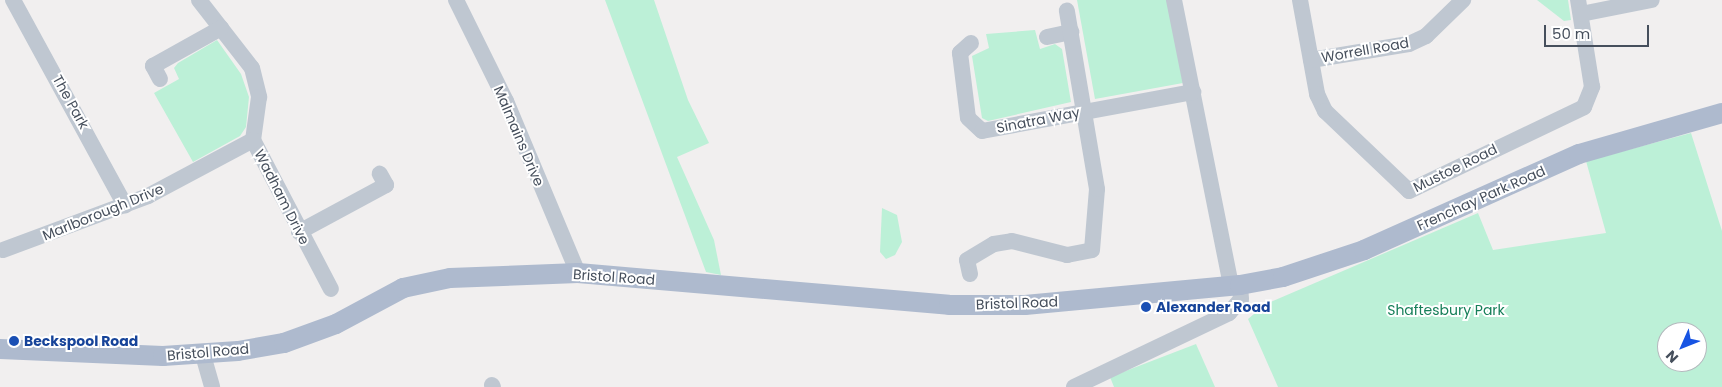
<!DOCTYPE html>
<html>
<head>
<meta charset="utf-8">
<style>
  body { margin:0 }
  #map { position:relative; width:1722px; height:387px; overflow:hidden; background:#f1efef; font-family:Poppins,sans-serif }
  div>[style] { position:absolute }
  .green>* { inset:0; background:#bcf0d7 }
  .minor>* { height:16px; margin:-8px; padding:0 8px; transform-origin:8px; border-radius:8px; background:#bfc7d1 }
  .major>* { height:20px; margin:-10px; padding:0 10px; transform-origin:10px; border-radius:10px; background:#aebace }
  .dots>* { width:14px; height:14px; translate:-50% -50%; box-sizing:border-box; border:2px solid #fff; border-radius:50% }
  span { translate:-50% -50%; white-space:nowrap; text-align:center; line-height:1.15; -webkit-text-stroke:4px #fff; paint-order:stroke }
  .street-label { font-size:14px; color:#464f5c }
  .transit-label { font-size:14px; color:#164399; font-weight:700 }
  .left { translate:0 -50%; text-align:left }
  .park-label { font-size:14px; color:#167f59 }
  .north { position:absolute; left:1657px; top:322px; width:50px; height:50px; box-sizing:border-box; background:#fff; border:1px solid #b5b9be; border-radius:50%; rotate:226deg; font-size:14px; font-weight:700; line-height:20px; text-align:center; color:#464f5c }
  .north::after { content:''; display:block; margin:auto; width:18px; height:22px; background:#1754e3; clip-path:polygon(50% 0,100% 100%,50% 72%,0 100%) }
  .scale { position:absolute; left:1544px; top:25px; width:105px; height:22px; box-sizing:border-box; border:2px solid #464f5c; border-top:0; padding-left:6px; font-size:15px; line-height:18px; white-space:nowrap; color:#464f5c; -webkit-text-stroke:4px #fff; paint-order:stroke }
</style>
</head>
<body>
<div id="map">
  <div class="green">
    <div style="clip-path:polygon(605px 0,654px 0,688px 100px,709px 143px,677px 157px,714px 240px,721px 275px,706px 272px)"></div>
    <div style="clip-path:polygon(1077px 0,1167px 0,1183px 83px,1095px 99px)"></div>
    <div style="clip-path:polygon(1537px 0,1568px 0,1571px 20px,1564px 21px)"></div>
    <div style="clip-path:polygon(1035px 30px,1040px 49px,1055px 44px,1062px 49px,1071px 102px,988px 121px,982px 118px,972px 56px,989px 48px,986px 34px)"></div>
    <div style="clip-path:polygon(217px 40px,241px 74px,249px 97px,246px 127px,240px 136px,193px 162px,154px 93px,179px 79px,174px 68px,178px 63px)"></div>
    <div style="clip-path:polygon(evenodd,1691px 133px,1722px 231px,1722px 387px,1278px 387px,1248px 319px,1266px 304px,1478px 213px,1493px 250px,1606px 233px,1586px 161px,1691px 133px,1667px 332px,1697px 332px,1697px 362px,1667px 362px,1667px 332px)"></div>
    <div style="clip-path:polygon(882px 208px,897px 215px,902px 242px,895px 255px,886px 259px,880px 252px)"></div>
    <div style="clip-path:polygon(1196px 344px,1215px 387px,1114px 387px,1110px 377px)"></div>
  </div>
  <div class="minor">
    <div style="left:13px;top:0;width:234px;rotate:61.4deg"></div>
    <div style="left:199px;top:0;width:86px;rotate:52.1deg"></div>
    <div style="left:252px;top:68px;width:30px;rotate:76deg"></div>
    <div style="left:259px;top:97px;width:43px;rotate:97.9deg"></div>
    <div style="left:253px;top:140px;width:168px;rotate:62.4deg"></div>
    <div style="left:456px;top:0;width:113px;rotate:63.7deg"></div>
    <div style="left:506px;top:101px;width:186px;rotate:67.3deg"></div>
    <div style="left:1174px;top:0;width:292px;rotate:78.7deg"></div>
    <div style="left:1300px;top:0;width:96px;rotate:79.7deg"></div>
    <div style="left:1317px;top:94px;width:19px;rotate:65deg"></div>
    <div style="left:1325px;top:111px;width:116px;rotate:43.6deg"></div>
    <div style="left:1409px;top:191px;width:194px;rotate:-25.6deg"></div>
    <div style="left:1584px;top:107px;width:22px;rotate:-68deg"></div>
    <div style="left:1592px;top:87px;width:88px;rotate:-99.1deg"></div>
    <div style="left:1581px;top:14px;width:72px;rotate:-11.2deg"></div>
    <div style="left:1047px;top:37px;width:25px;rotate:-12deg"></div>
    <div style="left:971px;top:43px;width:15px;rotate:138deg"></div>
    <div style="left:960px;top:53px;width:65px;rotate:83deg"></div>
    <div style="left:968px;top:118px;width:19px;rotate:43deg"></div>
    <div style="left:982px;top:131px;width:215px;rotate:-10.5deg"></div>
    <div style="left:1311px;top:60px;width:99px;rotate:-9.3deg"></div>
    <div style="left:1409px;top:44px;width:19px;rotate:-25deg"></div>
    <div style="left:1426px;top:36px;width:52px;rotate:-44.2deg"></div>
    <div style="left:160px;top:79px;width:15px;rotate:-118deg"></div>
    <div style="left:153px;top:66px;width:78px;rotate:-29.2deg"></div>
    <div style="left:299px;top:232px;width:99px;rotate:-28.4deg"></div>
    <div style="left:386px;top:185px;width:13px;rotate:-119deg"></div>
    <div style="left:3px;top:250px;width:155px;rotate:-20.4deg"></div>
    <div style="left:148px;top:196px;width:119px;rotate:-28.1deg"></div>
    <div style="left:970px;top:274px;width:14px;rotate:-102deg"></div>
    <div style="left:967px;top:260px;width:31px;rotate:-31deg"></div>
    <div style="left:994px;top:244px;width:18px;rotate:-9deg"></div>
    <div style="left:1012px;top:241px;width:57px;rotate:14.3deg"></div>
    <div style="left:1067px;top:255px;width:25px;rotate:-11deg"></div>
    <div style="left:1092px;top:250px;width:61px;rotate:-85.3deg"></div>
    <div style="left:1097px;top:189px;width:181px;rotate:-99.6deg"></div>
    <div style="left:203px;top:355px;width:33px;rotate:74deg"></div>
    <div style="left:492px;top:385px;width:2px;rotate:63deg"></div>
    <div style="left:1074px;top:387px;width:172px;rotate:-25.5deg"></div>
    <div style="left:1229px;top:313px;width:18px;rotate:-49deg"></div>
    <div style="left:1241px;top:299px;width:14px;rotate:-94deg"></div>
  </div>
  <div class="major">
    <div style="left:0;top:349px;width:163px;rotate:2.5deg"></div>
    <div style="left:163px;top:356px;width:75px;rotate:-3.8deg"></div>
    <div style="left:238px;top:351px;width:47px;rotate:-9.9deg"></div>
    <div style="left:284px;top:343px;width:55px;rotate:-20.1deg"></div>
    <div style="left:336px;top:324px;width:76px;rotate:-28.2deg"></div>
    <div style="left:403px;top:288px;width:48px;rotate:-12deg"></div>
    <div style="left:450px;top:278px;width:128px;rotate:-2.2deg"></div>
    <div style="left:578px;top:273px;width:372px;rotate:4.9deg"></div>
    <div style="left:949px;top:305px;width:76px"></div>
    <div style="left:1025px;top:305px;width:216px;rotate:-5.3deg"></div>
    <div style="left:1240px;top:285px;width:44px;rotate:-10.5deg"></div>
    <div style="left:1283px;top:277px;width:85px;rotate:-18.4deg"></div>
    <div style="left:1364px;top:250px;width:235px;rotate:-24.1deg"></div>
    <div style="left:1579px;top:154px;width:149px;rotate:-16deg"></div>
  </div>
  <div class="dots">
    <div style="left:1146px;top:307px;background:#1a4fb4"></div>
    <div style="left:14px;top:341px;background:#1a4fb4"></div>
  </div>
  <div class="street-label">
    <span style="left:1365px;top:50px;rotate:-10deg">Worrell Road</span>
    <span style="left:71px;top:102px;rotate:61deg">The Park</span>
    <span style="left:1038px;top:120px;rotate:-11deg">Sinatra Way</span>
    <span style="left:519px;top:136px;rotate:67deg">Malmains Drive</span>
    <span style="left:1455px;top:168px;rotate:-26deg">Mustoe Road</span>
    <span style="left:282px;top:197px;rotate:63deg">Wadham Drive</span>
    <span style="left:1481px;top:198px;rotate:-24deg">Frenchay Park Road</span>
    <span style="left:103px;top:212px;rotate:-22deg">Marlborough Drive</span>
    <span style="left:614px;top:277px;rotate:4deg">Bristol Road</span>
    <span style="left:1017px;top:303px;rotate:-2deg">Bristol Road</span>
    <span style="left:208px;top:352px;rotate:-5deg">Bristol Road</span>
  </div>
  <div class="transit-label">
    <span class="left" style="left:1156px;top:307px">Alexander Road</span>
    <span class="left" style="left:24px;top:341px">Beckspool Road</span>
  </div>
  <div class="park-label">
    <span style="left:1446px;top:310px">Shaftesbury Park</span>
  </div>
  <div class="north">N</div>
  <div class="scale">50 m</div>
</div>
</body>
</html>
